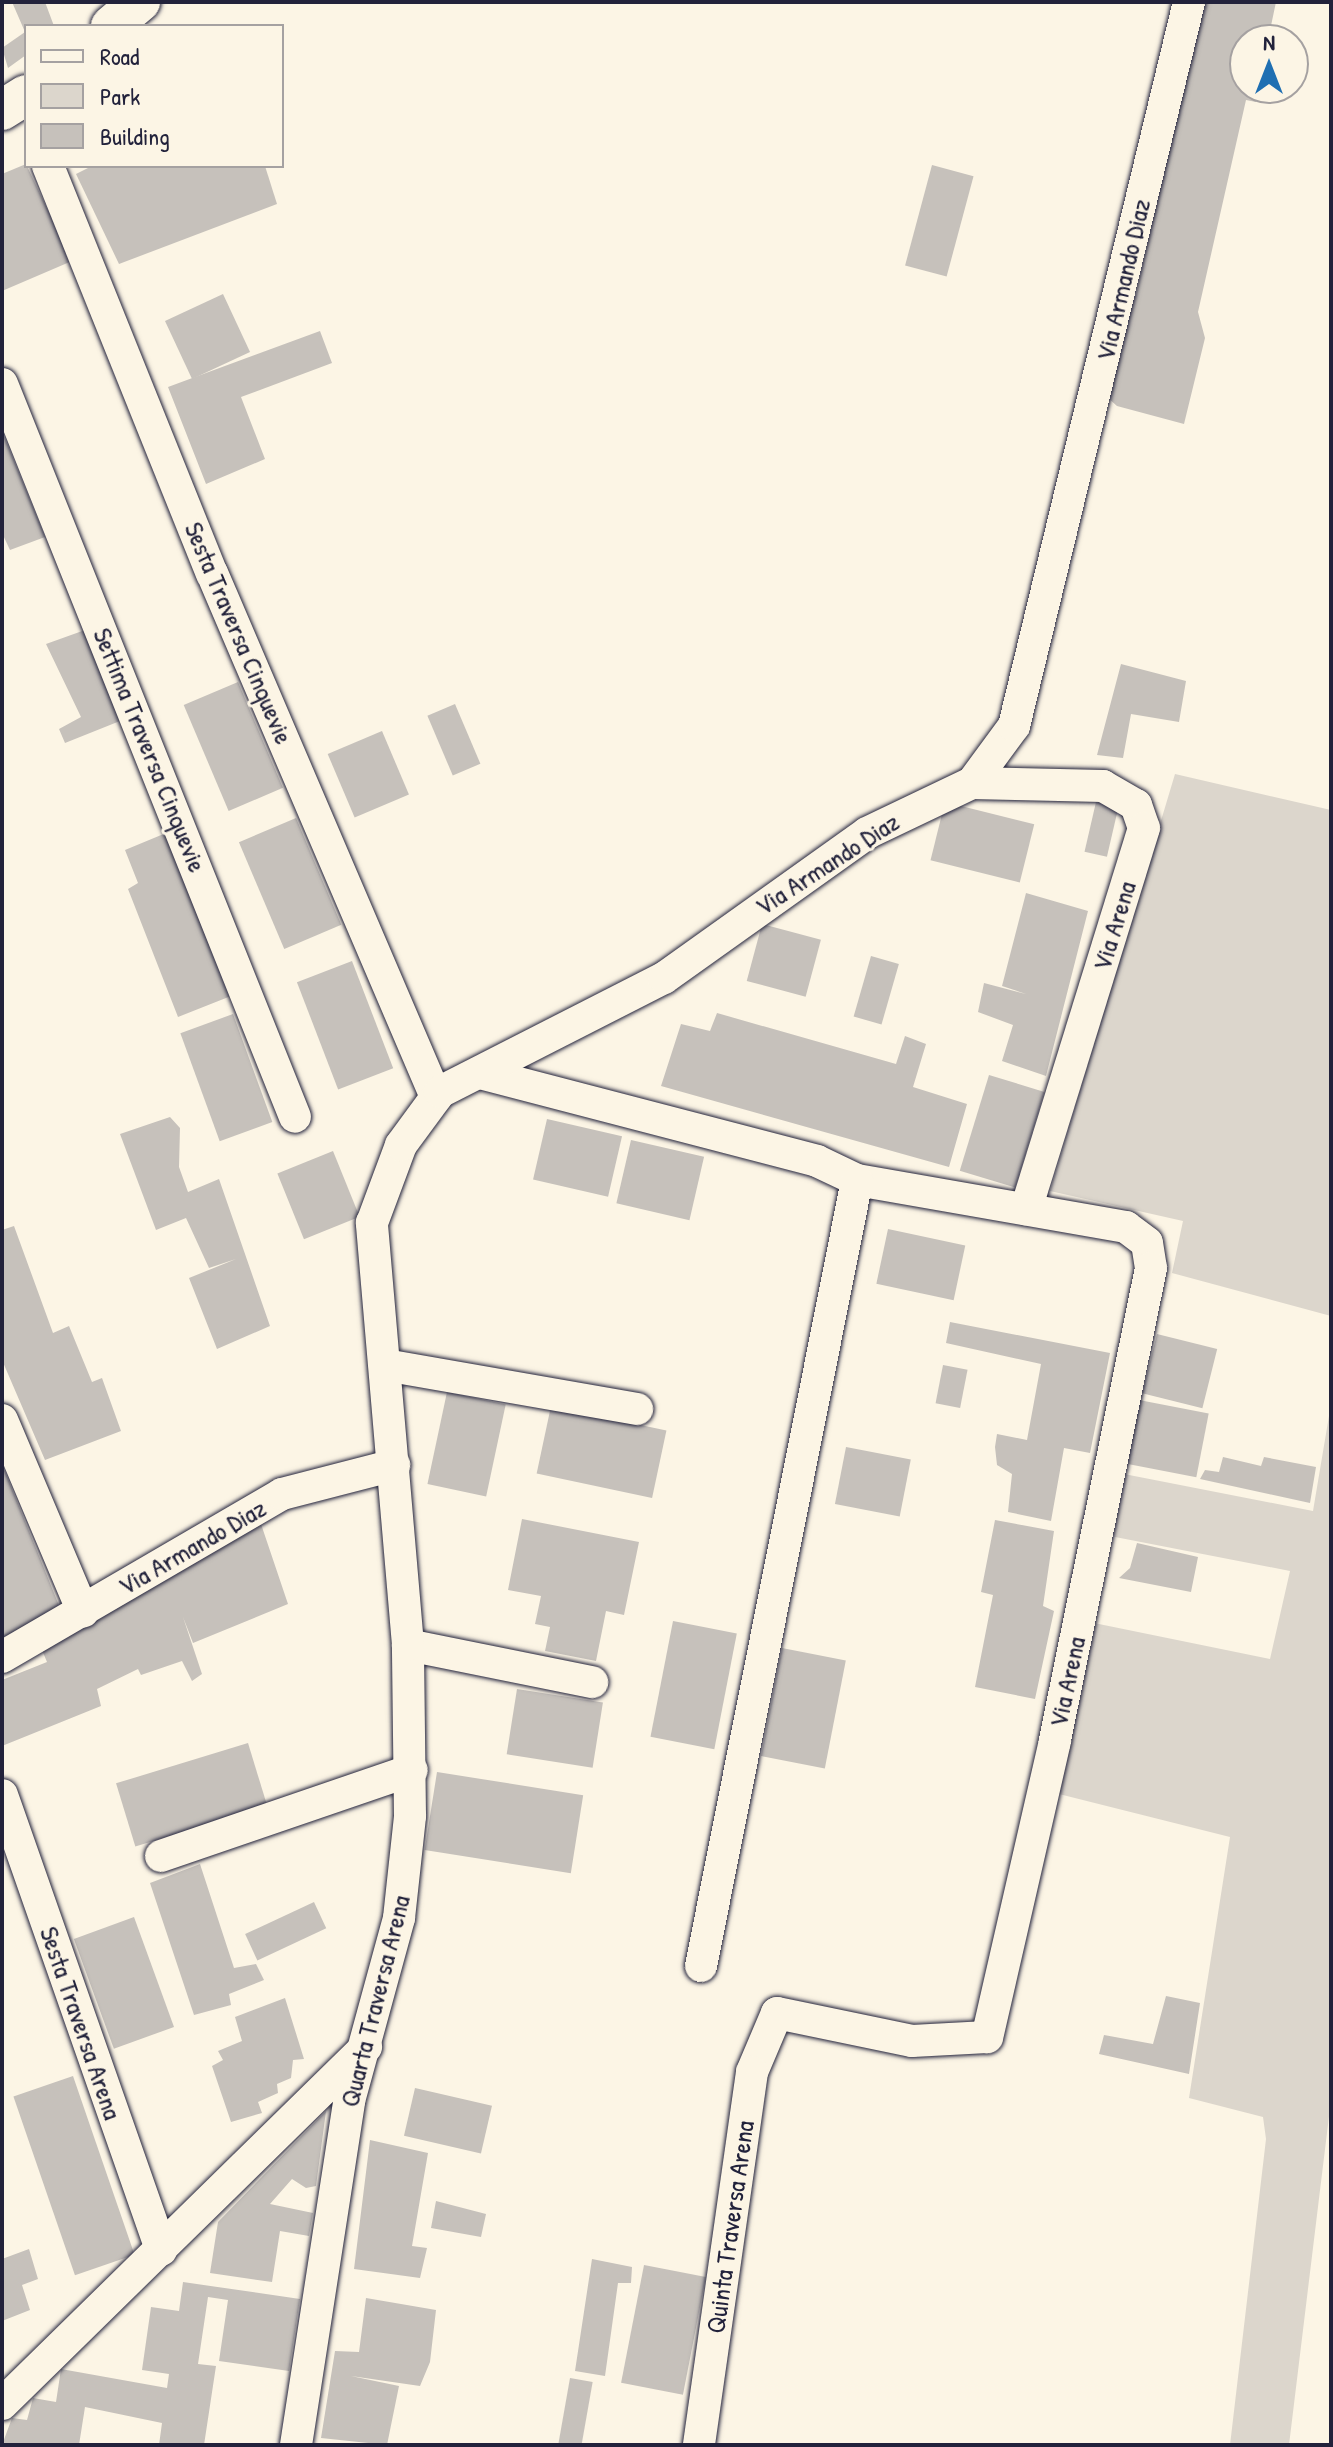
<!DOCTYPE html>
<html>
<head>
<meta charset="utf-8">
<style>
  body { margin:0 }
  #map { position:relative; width:1333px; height:2447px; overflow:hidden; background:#fcf5e5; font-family:"Patrick Hand",sans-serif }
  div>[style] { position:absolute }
  .green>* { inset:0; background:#dcd6cc }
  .building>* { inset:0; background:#c6c1bb; transform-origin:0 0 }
  .roads { filter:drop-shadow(0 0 2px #22223b) drop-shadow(0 0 2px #22223b) }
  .minor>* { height:32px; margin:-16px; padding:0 16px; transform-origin:16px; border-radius:16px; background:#fcf5e5 }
  .tertiary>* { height:40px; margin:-20px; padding:0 20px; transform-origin:20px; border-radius:20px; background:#fcf5e5 }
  span { translate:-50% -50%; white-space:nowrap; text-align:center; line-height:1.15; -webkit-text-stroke:6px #fcf5e5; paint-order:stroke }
  .street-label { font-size:26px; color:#22223b }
  .frame { position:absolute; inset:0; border:4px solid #22223b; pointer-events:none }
  .legend { position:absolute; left:24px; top:24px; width:260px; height:144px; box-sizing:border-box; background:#fcf5e5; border:2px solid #a5a1a1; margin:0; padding:10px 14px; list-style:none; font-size:24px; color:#22223b }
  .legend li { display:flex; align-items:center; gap:16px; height:40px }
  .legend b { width:40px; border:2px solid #a5a1a1 }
  .north { position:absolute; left:1229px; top:24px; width:80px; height:80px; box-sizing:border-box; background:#fcf5e5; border:2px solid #a5a1a1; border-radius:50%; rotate:0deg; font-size:22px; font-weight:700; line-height:32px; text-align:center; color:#22223b }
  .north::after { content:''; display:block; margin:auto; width:28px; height:36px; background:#1f6fb2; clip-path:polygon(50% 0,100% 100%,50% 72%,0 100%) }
</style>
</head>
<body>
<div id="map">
  <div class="green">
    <div style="clip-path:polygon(1175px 774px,1331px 810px,1331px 1316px,1172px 1273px,1183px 1221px,1050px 1191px)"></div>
    <div style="clip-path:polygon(1331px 1404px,1331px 2100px,1289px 2445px,1230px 2445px,1266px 2139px,1263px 2117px,1189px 2098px,1230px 1837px,1055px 1793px,1094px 1623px,1270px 1659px,1290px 1571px,1110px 1536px,1124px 1474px,1313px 1511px)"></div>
  </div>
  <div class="building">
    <div style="clip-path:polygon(12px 2px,45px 2px,54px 26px,26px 26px,26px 55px,8px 68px,2px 48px,25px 32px)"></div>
    <div style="clip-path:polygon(1201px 2px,1276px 2px,1268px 40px,1245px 40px,1245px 88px,1258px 88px,1256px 102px,1246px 100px,1198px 312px,1205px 338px,1184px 424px,1117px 406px,1107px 397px,1127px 304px,1136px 295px)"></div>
    <div style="clip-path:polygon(26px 164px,72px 261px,2px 291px,2px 174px)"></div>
    <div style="left:932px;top:165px;width:43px;height:104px;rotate:15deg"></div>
    <div style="clip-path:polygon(92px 166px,265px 166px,277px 204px,119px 264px,76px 174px)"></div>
    <div style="left:223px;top:294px;width:64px;height:64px;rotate:65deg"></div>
    <div style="clip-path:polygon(320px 331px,332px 363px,241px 397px,265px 459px,206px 484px,168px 387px)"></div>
    <div style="clip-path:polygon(2px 431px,45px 537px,10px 550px,2px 533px)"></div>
    <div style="clip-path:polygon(85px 630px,120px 721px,65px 743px,59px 729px,81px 717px,46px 644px)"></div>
    <div style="clip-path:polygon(1121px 664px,1186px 681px,1179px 722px,1131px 714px,1123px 758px,1097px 755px)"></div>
    <div style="left:238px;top:682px;width:115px;height:59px;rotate:67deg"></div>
    <div style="left:455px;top:704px;width:65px;height:30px;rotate:67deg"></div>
    <div style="left:382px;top:731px;width:69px;height:59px;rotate:67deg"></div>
    <div style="left:945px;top:802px;width:92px;height:60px;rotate:14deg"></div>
    <div style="left:1096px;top:802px;width:23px;height:51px;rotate:13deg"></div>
    <div style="left:296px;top:818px;width:116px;height:62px;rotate:67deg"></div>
    <div style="clip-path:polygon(166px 833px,231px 996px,178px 1017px,128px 889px,138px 883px,125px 850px)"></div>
    <div style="clip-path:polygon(1026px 893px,1088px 911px,1046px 1076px,1002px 1061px,1013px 1025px,978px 1012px,984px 983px,1026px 994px,1002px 986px)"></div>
    <div style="left:762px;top:924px;width:61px;height:59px;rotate:15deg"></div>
    <div style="left:871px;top:956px;width:29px;height:63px;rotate:16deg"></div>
    <div style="left:352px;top:961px;width:115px;height:59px;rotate:69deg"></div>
    <div style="clip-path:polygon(717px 1013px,896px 1064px,905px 1036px,926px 1044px,913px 1087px,967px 1104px,949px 1167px,661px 1086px,681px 1024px,710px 1031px)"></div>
    <div style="left:233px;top:1014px;width:115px;height:56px;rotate:70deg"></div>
    <div style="left:989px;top:1075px;width:58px;height:100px;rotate:17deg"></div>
    <div style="clip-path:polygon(170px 1117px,180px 1128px,179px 1167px,188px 1192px,219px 1179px,270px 1326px,217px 1349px,189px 1278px,236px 1259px,209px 1268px,186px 1218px,156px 1230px,120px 1134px)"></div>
    <div style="left:547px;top:1119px;width:77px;height:62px;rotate:13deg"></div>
    <div style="left:631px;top:1140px;width:75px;height:65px;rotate:13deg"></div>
    <div style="left:333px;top:1151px;width:71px;height:60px;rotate:68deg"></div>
    <div style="clip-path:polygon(14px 1226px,53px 1333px,69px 1326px,92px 1382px,102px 1378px,121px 1431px,45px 1460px,2px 1360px,2px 1230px)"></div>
    <div style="left:888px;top:1229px;width:79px;height:56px;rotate:12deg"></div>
    <div style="clip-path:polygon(950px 1322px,1110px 1353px,1090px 1453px,1064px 1448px,1051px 1521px,1008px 1512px,1012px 1474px,997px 1465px,995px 1447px,997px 1434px,1027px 1440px,1041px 1364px,946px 1343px)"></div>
    <div style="left:1157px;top:1334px;width:62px;height:61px;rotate:14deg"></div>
    <div style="left:943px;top:1365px;width:25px;height:39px;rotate:11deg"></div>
    <div style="left:447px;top:1392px;width:60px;height:94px;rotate:12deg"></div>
    <div style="left:1139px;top:1400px;width:71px;height:65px;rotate:11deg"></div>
    <div style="left:551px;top:1406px;width:118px;height:69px;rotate:12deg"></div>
    <div style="left:846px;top:1447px;width:66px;height:58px;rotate:11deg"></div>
    <div style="clip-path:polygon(1223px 1457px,1261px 1466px,1264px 1457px,1316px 1467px,1310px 1503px,1200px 1479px,1205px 1470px,1219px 1472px)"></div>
    <div style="clip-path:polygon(2px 1464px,60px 1608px,2px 1638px,4px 1607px)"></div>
    <div style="clip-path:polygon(522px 1519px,639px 1542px,624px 1615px,606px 1611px,596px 1661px,545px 1651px,550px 1627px,535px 1624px,541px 1596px,508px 1590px)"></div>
    <div style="clip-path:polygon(995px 1520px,1054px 1531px,1043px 1606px,1054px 1611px,1035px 1699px,975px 1687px,993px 1595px,981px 1592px)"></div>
    <div style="clip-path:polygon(261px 1524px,288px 1604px,193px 1643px,183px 1617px,202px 1674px,192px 1681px,182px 1661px,141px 1675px,138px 1669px,97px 1689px,101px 1706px,2px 1746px,2px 1680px,47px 1662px,42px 1650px)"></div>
    <div style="clip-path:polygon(1137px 1543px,1198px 1557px,1191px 1592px,1119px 1578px,1130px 1568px)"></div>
    <div style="left:673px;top:1621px;width:65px;height:118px;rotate:11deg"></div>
    <div style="left:782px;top:1648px;width:65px;height:110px;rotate:11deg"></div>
    <div style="left:517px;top:1689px;width:87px;height:66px;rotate:9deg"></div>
    <div style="left:248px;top:1743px;width:66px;height:138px;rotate:73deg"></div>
    <div style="left:437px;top:1772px;width:148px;height:79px;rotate:9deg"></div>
    <div style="clip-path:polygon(200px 1864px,234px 1968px,256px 1964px,264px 1980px,229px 1994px,231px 2005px,194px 2015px,150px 1883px)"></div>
    <div style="left:314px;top:1902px;width:29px;height:76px;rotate:65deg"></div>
    <div style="left:134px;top:1917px;width:117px;height:64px;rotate:70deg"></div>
    <div style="clip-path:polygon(1166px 1996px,1200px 2003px,1189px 2074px,1099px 2054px,1104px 2035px,1153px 2044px)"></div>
    <div style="clip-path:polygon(285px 1998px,304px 2059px,293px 2060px,291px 2078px,277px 2084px,278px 2093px,258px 2102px,262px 2113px,231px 2122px,212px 2066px,223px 2060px,218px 2051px,242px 2041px,235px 2017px)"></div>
    <div style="left:73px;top:2076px;width:189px;height:63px;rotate:71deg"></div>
    <div style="left:415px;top:2088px;width:79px;height:49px;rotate:13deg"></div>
    <div style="clip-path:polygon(326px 2111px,316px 2186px,306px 2188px,292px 2179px,270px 2204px,313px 2213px,309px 2236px,280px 2231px,272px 2282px,210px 2273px,218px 2222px)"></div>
    <div style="clip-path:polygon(370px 2140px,428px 2153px,412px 2246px,427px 2248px,420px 2278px,354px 2269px)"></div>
    <div style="clip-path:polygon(436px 2201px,486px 2214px,481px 2237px,431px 2228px)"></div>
    <div style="clip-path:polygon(29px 2249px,38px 2279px,22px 2285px,30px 2310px,2px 2321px,2px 2259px)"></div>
    <div style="clip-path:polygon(592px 2259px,632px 2267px,631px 2283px,618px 2283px,605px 2376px,575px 2371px)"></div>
    <div style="left:644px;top:2265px;width:63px;height:120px;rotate:11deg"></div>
    <div style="clip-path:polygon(183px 2282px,300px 2299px,289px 2371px,219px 2361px,228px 2300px,208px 2297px,198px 2364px,216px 2366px,204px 2445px,159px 2445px,162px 2423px,85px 2407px,79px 2445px,2px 2445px,12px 2418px,27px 2420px,33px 2398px,56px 2402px,61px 2369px,167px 2388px,169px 2374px,142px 2370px,151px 2307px,179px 2311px)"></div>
    <div style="clip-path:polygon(366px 2298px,436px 2310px,430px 2362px,420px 2386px,351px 2376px,399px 2386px,387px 2445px,321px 2438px,335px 2351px,359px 2352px)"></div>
    <div style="left:570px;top:2378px;width:23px;height:66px;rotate:10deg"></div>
  </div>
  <div class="roads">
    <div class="minor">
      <div style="left:48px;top:166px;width:439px;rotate:68.1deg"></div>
      <div style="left:212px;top:573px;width:570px;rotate:66.85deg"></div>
      <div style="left:2px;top:384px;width:789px;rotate:68.21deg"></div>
      <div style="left:972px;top:783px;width:131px;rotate:1.3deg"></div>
      <div style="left:1103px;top:786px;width:38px;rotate:30deg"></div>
      <div style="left:1136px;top:805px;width:24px;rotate:71deg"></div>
      <div style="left:1144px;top:828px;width:399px;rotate:107.2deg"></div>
      <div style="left:480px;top:1073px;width:348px;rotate:14.6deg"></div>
      <div style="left:817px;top:1161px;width:44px;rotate:25.4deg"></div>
      <div style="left:857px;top:1180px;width:273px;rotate:9.9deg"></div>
      <div style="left:1126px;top:1227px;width:26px;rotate:37deg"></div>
      <div style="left:1147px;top:1243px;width:25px;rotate:81deg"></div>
      <div style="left:1151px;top:1268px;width:483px;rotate:101.5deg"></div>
      <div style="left:1055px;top:1741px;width:304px;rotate:102.9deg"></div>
      <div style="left:987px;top:2037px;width:75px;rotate:176.9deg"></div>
      <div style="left:912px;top:2041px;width:138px;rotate:-168.3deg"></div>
      <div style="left:777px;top:2013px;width:64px;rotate:113deg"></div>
      <div style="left:752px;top:2072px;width:377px;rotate:98.1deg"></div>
      <div style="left:385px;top:1365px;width:256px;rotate:9.9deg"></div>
      <div style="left:2px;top:1420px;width:208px;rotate:67.1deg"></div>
      <div style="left:408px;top:1645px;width:188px;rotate:11.4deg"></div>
      <div style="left:2px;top:1657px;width:324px;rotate:-30.2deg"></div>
      <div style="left:282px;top:1494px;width:116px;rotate:-14.5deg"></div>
      <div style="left:2px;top:1795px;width:482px;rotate:70.7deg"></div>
      <div style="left:161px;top:1856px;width:265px;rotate:-18.9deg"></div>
      <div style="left:701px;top:1966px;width:801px;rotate:-78.77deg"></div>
      <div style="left:2px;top:2404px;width:510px;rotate:-44.44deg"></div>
      <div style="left:296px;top:2445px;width:348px;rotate:-81.2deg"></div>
      <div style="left:349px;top:2101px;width:190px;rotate:-74.7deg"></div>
      <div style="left:399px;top:1918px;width:103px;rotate:-83.8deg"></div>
      <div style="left:410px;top:1816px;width:171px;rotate:-90.7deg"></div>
      <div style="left:408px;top:1645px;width:424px;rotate:-94.9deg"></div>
      <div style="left:372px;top:1223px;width:83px;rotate:-69.6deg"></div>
      <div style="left:401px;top:1145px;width:66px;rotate:-53.7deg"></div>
      <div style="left:440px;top:1092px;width:251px;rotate:-27deg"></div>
      <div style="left:664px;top:978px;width:249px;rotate:-35.5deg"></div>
      <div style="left:867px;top:833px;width:116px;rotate:-25.5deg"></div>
      <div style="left:972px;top:783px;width:71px;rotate:-53.6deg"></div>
      <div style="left:1014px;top:726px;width:745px;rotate:-76.41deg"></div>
    </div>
    <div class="tertiary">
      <div style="left:111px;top:26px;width:38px;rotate:-40deg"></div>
      <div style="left:2px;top:110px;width:28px;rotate:-32deg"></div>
    </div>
  </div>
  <div class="street-label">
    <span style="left:1123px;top:280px;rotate:-77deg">Via Armando Diaz</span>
    <span style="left:239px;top:633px;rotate:67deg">Sesta Traversa Cinquevie</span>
    <span style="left:150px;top:750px;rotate:68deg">Settima Traversa Cinquevie</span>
    <span style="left:827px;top:864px;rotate:-33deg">Via Armando Diaz</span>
    <span style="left:1114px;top:926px;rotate:-73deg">Via Arena</span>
    <span style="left:192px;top:1547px;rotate:-30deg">Via Armando Diaz</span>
    <span style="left:1067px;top:1682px;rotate:-78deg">Via Arena</span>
    <span style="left:375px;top:2001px;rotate:-76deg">Quarta Traversa Arena</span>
    <span style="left:81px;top:2023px;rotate:71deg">Sesta Traversa Arena</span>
    <span style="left:730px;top:2227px;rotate:-82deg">Quinta Traversa Arena</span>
  </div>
  <div class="frame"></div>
  <ul class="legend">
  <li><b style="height:10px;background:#fcf5e5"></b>Road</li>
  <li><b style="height:22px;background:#dcd6cc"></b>Park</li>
  <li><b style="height:22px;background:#c6c1bb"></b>Building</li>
  </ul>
  <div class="north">N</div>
</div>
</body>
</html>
